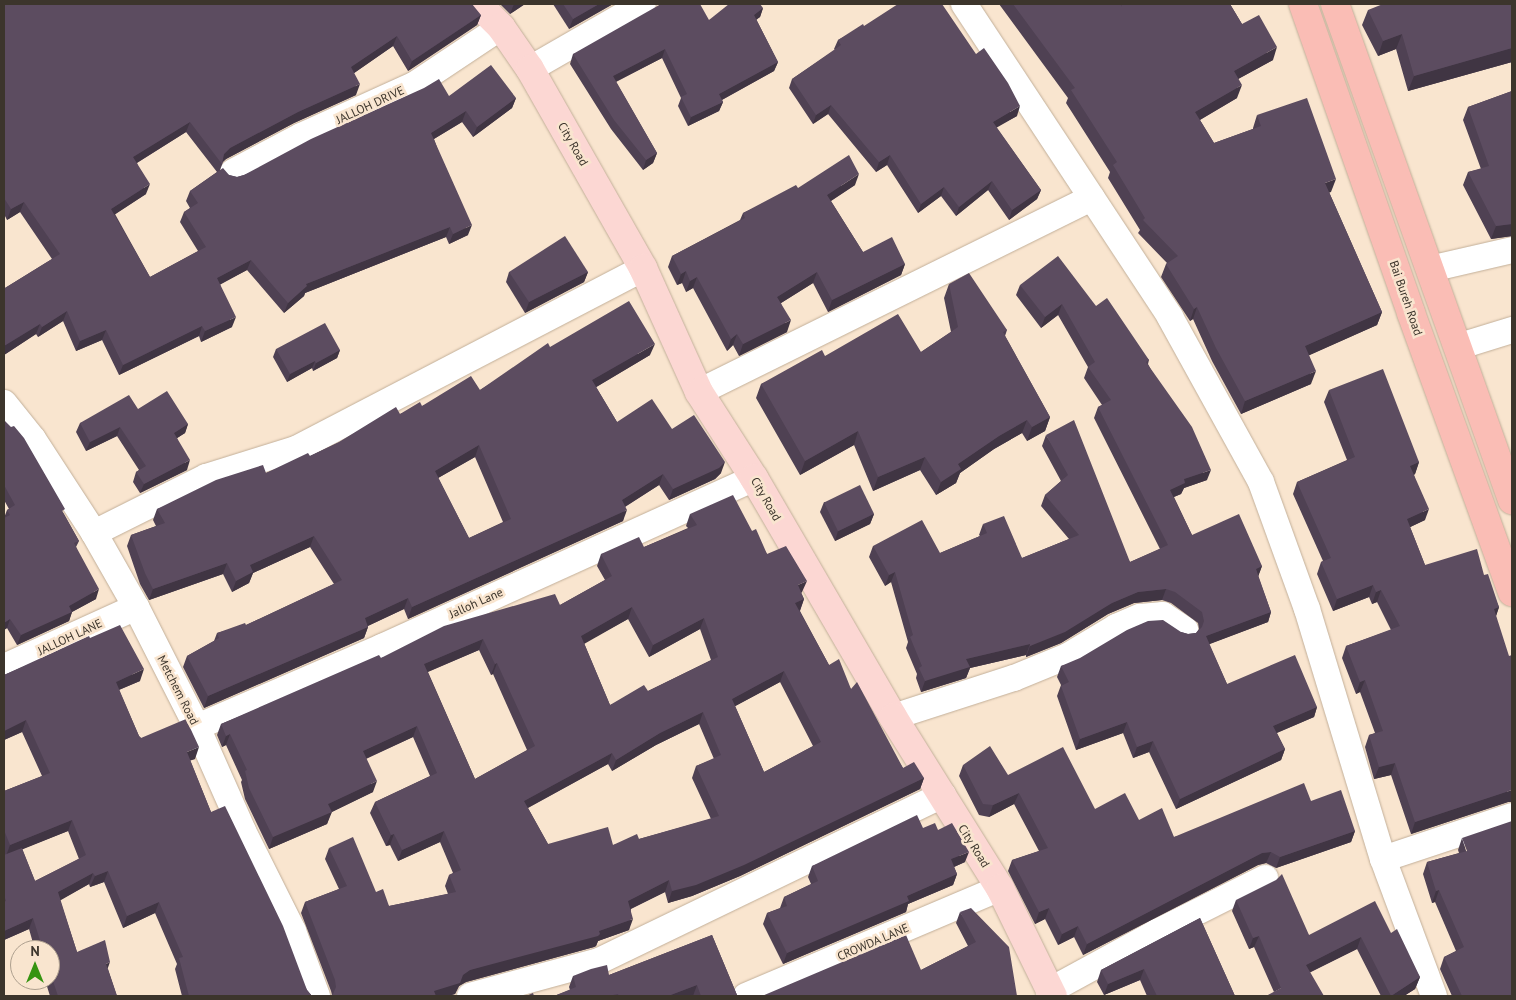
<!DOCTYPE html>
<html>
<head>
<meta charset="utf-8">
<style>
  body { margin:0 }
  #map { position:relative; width:1516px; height:1000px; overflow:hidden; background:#f9e5cf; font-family:"PT Sans",sans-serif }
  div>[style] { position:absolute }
  .roads { filter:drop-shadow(0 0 1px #c2af99) drop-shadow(0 0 1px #c2af99) }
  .minor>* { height:26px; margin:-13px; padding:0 13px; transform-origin:13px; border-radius:13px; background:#fff }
  .major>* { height:28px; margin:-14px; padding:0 14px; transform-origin:14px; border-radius:14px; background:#fcd7d3 }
  .highway>* { height:28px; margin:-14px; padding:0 14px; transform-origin:14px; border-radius:14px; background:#fabdb5 }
  .wall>* { inset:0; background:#4f4153 }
  .shaded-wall>* { inset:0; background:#403543 }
  .building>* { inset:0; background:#5c4c60; transform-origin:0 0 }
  span { translate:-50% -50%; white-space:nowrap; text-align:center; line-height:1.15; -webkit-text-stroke:5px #f9e5cf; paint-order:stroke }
  .street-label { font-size:12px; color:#3c352c }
  .frame { position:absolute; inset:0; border:5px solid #3c352c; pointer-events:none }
  .north { position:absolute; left:10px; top:940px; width:50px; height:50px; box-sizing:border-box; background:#f9e5cf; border:1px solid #ad9f8e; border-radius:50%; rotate:0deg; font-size:14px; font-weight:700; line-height:20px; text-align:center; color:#3c352c }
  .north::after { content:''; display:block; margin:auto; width:18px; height:22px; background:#369411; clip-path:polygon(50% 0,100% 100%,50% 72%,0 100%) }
</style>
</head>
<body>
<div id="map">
  <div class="roads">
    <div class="minor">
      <div style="left:964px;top:4px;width:375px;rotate:56.6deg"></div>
      <div style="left:1170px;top:317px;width:188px;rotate:61.1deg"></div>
      <div style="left:1261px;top:482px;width:135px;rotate:70.1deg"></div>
      <div style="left:1307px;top:609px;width:261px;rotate:73.1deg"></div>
      <div style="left:1383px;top:859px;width:146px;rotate:69.6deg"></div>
      <div style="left:530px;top:69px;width:130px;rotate:-29.9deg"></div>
      <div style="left:233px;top:172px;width:77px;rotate:-27.9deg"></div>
      <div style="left:301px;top:136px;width:124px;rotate:-24.3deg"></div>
      <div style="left:414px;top:85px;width:105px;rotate:-33.7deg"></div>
      <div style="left:1430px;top:269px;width:84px;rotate:-13deg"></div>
      <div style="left:1457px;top:347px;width:58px;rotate:-17.2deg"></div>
      <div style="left:699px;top:392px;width:438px;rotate:-26.3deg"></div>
      <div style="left:4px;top:403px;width:46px;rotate:51.1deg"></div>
      <div style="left:33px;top:439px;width:112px;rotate:57deg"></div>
      <div style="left:94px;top:533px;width:85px;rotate:60.4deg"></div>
      <div style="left:136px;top:607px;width:135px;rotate:63.1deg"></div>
      <div style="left:197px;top:727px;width:114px;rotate:66.1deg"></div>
      <div style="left:243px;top:831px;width:112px;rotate:63.4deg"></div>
      <div style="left:293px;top:931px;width:69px;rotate:69.7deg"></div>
      <div style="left:94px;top:533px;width:125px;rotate:-26.6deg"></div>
      <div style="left:206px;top:477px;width:94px;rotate:-17.3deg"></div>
      <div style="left:296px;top:449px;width:391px;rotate:-27.5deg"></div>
      <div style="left:4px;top:667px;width:145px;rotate:-24.4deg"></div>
      <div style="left:893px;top:717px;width:127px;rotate:-17.9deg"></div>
      <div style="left:1014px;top:678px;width:58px;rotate:-22.2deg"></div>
      <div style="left:1068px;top:656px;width:56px;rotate:-31.1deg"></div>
      <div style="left:1116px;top:627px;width:26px;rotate:-23deg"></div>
      <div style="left:1140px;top:617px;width:23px;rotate:-5deg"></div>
      <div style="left:1163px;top:615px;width:27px;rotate:34deg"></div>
      <div style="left:197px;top:727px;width:202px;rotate:-23.4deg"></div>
      <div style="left:382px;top:647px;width:409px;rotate:-24.4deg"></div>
      <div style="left:1383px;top:859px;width:136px;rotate:-18.4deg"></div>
      <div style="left:1049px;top:991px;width:123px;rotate:-28.6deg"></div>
      <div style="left:1157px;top:932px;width:121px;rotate:-26.6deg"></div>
      <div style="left:470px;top:996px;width:134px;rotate:-15.2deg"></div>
      <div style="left:599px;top:961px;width:382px;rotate:-25.8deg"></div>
      <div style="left:746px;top:996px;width:276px;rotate:-23deg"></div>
    </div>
    <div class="major">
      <div style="left:478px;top:4px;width:33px;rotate:45deg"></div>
      <div style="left:501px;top:27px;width:51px;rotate:55.4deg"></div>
      <div style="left:530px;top:69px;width:229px;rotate:60.4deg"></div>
      <div style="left:643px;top:268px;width:136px;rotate:65.7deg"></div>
      <div style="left:699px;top:392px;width:102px;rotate:57.4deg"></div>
      <div style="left:754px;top:478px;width:276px;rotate:59.8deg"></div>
      <div style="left:893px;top:717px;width:202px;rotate:58deg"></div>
      <div style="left:1000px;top:888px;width:120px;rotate:63.9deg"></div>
    </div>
    <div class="highway">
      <div style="left:1303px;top:4px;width:327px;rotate:70.7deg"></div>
      <div style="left:1411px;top:313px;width:297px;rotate:70.1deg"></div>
      <div style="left:1335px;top:4px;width:527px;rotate:70.36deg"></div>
    </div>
  </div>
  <div class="wall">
    <div style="clip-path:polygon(evenodd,4px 4px,481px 15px,477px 25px,408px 71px,393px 46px,354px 73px,356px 95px,294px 123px,226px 159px,223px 162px,220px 170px,229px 175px,237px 177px,244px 175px,449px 96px,516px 98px,512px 108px,473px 137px,462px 122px,434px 139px,468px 235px,449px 244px,446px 237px,305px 293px,304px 296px,284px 313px,247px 270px,220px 284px,232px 327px,201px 342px,199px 336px,119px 375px,102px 340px,76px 351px,63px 321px,38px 337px,36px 334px,4px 355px,4px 286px,5px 288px,52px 259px,20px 212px,7px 220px,4px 214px,4px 4px,186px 132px,217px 172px,190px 191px,186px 201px,190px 208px,184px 212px,180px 222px,198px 251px,150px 277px,115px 214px,146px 194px,137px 163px,186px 132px)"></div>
    <div style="clip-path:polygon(500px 4px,525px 4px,510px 14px)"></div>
    <div style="clip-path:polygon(553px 4px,613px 4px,569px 29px)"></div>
    <div style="clip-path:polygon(999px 4px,1230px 4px,1242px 24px,1273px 60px,1238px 79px,1237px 98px,1200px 120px,1214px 143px,1253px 129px,1253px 128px,1257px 115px,1331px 192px,1329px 192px,1382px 312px,1377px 325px,1309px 355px,1311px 384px,1241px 414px,1212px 361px,1193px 319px,1190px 321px,1161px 277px,1166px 264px,1167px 263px,1138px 233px,1140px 230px,1108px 178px,1110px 172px,1066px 103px,1068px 98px)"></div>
    <div style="clip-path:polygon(1512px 4px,1512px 62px,1408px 91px,1396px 49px,1378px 56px,1362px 25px,1368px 10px)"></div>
    <div style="clip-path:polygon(763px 8px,760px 17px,756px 19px,778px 62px,774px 71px,722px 100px,723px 102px,719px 111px,688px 126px,678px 106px,681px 98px,662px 58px,616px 82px,657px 153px,653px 163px,643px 170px,611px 129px,570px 64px,573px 54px,709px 20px)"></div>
    <div style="clip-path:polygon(864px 26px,1017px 116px,996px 127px,1041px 190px,1037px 199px,1009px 220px,988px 190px,956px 216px,941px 196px,918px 213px,887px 165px,876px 172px,828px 114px,813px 124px,789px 88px,792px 79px,835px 50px,834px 49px,838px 40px)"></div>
    <div style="clip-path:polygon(1512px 91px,1512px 236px,1491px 239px,1463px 185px,1468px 172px,1481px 169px,1463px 120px,1468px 107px)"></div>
    <div style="clip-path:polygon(855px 185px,831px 201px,863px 252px,905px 264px,901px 275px,828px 312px,813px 283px,781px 303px,787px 332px,739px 356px,733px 345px,727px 351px,693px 288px,686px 292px,682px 283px,677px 285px,668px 267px,672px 256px,740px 220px,743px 213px,798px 188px)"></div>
    <div style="clip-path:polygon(509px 272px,588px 272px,584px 282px,525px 313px,506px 282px)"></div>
    <div style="clip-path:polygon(949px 284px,1007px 330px,1005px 336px,1050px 417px,1045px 431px,1027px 441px,1022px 433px,994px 449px,960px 473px,956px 483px,936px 495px,920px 470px,873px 491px,854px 445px,800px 475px,756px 398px,761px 384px,825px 356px,921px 352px,951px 332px,944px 298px)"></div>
    <div style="clip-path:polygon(1020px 285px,1096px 306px,1149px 360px,1148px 364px,1207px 480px,1184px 488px,1181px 494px,1174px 497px,1192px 535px,1262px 566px,1258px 576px,1271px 612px,1268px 622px,1209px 644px,1227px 684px,1317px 707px,1314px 717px,1277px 733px,1285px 749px,1281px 760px,1176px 809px,1149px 752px,1133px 758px,1123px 733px,1076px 750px,1057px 696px,1061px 685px,1057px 677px,1061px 666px,1181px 632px,1188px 634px,1196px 633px,1199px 629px,1198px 623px,1171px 603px,1162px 600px,1134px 603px,1108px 614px,1061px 643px,1026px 657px,1026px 655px,970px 668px,966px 678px,921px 692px,916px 678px,917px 674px,906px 648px,908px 642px,891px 582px,885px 586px,869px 557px,873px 546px,940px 553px,980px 536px,979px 535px,983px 524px,1022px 558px,1069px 539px,1041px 506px,1045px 495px,1061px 481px,1042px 446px,1046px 435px,1130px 562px,1160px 549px,1094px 418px,1098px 407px,1102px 405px,1084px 378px,1088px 367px,1058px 315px,1041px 328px,1016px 295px)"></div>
    <div style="clip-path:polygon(evenodd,550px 347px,650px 355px,596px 387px,617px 422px,672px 429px,721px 473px,715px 479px,669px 500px,659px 485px,625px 507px,623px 521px,408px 619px,404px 609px,368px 626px,368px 627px,364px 638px,204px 708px,183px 667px,187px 656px,214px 641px,217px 633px,246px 625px,334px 584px,310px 547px,253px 573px,249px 583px,232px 592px,223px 574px,149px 600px,140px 584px,127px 546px,131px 535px,156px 526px,153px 520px,157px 509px,266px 473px,310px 456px,400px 414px,422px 406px,480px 390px,550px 347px,475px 457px,503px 522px,469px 538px,438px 478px,475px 457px)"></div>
    <div style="clip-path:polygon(276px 349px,340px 350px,337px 358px,313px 371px,312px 368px,287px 382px,273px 357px)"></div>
    <div style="clip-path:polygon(1329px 390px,1419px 462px,1415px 474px,1414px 475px,1425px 520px,1410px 527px,1425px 565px,1484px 575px,1499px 607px,1496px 616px,1508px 802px,1411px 834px,1391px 775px,1374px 779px,1365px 747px,1369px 735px,1375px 733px,1360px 692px,1356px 694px,1342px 658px,1346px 646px,1391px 630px,1377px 602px,1372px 604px,1369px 597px,1333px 611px,1317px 574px,1321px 562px,1323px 561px,1293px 494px,1297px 482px,1347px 460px,1324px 402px)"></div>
    <div style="clip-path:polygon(138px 409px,188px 424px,185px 433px,177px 438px,187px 470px,140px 493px,133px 482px,136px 472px,139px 470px,117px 436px,86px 451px,76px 432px,80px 423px)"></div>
    <div style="clip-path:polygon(4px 420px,64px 514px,79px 541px,76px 547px,96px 599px,72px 612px,69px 621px,17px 645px,7px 628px,4px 630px,4px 518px,7px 510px,9px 509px,4px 500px)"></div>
    <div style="clip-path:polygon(824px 502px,874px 514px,870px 524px,835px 541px,820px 512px)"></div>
    <div style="clip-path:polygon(evenodd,690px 514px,752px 531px,767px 554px,802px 592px,801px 593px,804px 599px,800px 611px,829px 665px,851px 689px,903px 768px,924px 778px,920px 789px,740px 876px,692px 896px,668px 903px,665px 892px,631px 909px,629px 930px,598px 941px,596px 946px,594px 947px,466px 982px,459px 986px,455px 994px,448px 996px,330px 996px,332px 995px,331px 991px,301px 913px,305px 902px,339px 889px,325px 859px,329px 848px,389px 906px,448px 894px,445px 886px,449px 875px,453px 873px,440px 842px,398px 861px,390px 845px,386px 846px,370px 813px,375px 802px,430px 776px,413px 737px,366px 759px,373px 792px,331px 812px,327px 824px,269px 849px,245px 799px,241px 782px,242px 780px,226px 745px,222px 747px,217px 735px,221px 724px,381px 658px,560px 605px,605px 580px,597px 566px,601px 554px,644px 547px,688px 528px,686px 526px,690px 514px,628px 619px,649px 657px,700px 629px,711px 660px,648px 691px,610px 705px,584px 643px,628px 619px,690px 514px,479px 650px,491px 675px,493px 674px,527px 750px,475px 779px,428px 672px,479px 650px,690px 514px,780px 682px,813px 746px,764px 772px,735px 706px,780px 682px,690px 514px,699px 724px,714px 759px,696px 766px,692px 778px,711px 819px,639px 839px,613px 845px,548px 844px,528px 808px,608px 764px,612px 771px,656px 745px,699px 724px)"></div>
    <div style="clip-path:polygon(evenodd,90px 638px,140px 681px,119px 690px,139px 736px,141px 738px,195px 759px,190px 760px,211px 812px,307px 990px,312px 996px,182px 996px,175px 969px,177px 964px,155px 913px,123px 928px,104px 882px,90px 887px,89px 884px,60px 900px,77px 952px,108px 969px,117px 996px,50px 996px,45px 980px,50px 980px,50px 950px,35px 950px,29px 929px,4px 940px,4px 855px,5px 855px,4px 851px,4px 791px,42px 776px,22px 732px,4px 740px,4px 675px,90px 638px,68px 831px,79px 859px,35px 881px,22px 849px,68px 831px)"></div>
    <div style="clip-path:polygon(963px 765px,1008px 775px,1095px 809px,1139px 820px,1174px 837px,1311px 801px,1355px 831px,1351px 842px,1276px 868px,1266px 863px,1258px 865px,1083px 955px,1074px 937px,1058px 945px,1045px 919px,1035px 924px,1008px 871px,1012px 860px,1039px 851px,1014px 804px,989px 817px,979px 815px,959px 776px)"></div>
    <div style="clip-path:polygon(923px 828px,938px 830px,965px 862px,954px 867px,957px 874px,953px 885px,908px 904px,906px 912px,783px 964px,763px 924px,767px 913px,780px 908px,784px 897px,811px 884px,808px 877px,812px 866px)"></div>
    <div style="clip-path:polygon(1462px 838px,1512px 996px,1452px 996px,1440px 969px,1444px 957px,1456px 951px,1435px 902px,1432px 903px,1423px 874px,1427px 862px,1459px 853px,1458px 850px)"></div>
    <div style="clip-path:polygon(1236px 900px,1309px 935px,1391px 933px,1420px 977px,1415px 989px,1404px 996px,1381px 996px,1357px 949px,1311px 972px,1274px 992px,1254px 947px,1249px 949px,1232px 911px)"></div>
    <div style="clip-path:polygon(960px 912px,1017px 996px,921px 970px,968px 946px,956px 923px)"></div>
    <div style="clip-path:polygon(1200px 918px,1235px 996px,1147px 996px,1140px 980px,1104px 995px,1097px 982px,1101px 970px)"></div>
    <div style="clip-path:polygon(712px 935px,737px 995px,740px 996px,554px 996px,570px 990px,569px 987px,573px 976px,609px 975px)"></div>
  </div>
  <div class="shaded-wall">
    <div style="clip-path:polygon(514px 4px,525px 4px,510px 14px)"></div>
    <div style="clip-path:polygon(599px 4px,613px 4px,569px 29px,573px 19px)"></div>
    <div style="clip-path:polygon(763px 8px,760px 17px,751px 24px,754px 15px)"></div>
    <div style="clip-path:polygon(481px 15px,477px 25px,408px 71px,412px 61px)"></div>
    <div style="clip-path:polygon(1402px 34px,1396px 49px,1378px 56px,1383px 41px)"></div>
    <div style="clip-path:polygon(397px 36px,393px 46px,347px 78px,351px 67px)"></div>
    <div style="clip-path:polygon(1277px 47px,1273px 60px,1229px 84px,1234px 71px)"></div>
    <div style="clip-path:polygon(1512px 48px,1512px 62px,1408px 91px,1414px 76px)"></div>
    <div style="clip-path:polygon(665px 49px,662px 58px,609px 85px,613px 76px)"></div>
    <div style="clip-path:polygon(778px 62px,774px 71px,716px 103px,719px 94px)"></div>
    <div style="clip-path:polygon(360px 84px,356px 95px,294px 123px,226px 159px,221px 163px,224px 154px,230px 148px,298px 112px)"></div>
    <div style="clip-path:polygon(1242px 85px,1237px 98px,1191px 125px,1195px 112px)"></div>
    <div style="clip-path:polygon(516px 98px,512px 108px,473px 137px,477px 127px)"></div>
    <div style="clip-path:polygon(723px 102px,719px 111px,688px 126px,691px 117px)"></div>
    <div style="clip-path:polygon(831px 105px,828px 114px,813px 124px,816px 115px)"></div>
    <div style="clip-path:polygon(1020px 106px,1017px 116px,989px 132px,993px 122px)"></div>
    <div style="clip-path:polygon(466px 111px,462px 122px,427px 143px,431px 133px)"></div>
    <div style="clip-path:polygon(190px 122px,186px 132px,130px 167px,133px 157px)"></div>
    <div style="clip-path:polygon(657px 153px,653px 163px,643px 170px,646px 160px)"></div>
    <div style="clip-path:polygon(890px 155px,887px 165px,876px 172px,879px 162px)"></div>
    <div style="clip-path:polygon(859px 174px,855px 185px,823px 206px,827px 195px)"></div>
    <div style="clip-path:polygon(1336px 179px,1331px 192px,1320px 196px,1325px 183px)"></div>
    <div style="clip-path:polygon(992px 181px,988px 190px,956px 216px,959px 207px)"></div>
    <div style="clip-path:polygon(150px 184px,146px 194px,108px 219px,111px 209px)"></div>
    <div style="clip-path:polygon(944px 187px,941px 196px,918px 213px,921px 204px)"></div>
    <div style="clip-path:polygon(1041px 190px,1037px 199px,1009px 220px,1012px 210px)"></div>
    <div style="clip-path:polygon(24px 202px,20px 212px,7px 220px,11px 209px)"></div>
    <div style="clip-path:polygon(1512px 224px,1512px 236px,1491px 239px,1496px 226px)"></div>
    <div style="clip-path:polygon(472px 225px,468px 235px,449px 244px,453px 234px)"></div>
    <div style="clip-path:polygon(450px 227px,446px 237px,305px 293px,304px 296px,284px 313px,288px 303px,306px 284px)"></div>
    <div style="clip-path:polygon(251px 260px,247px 270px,214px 288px,217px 278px)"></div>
    <div style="clip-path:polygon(905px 264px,901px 275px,828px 312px,832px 300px)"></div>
    <div style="clip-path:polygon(686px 271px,682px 283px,677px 285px,681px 274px)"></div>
    <div style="clip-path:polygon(588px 272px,584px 282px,525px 313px,529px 302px)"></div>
    <div style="clip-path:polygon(817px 272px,813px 283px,773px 308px,777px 297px)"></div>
    <div style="clip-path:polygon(697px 277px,693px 288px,686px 292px,690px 281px)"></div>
    <div style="clip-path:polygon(1062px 304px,1058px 315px,1041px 328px,1045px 317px)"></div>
    <div style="clip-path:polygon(1197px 307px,1193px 319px,1190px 321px,1194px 309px)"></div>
    <div style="clip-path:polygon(67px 311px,63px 321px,38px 337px,42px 327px)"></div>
    <div style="clip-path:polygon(1382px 312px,1377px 325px,1301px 359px,1305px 346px)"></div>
    <div style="clip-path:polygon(236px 317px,232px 327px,201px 342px,205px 331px)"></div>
    <div style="clip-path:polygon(791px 320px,787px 332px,739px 356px,743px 344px)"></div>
    <div style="clip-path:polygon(40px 324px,36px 334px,4px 355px,4px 346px)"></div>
    <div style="clip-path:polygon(202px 326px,199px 336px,119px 375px,123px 365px)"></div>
    <div style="clip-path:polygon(106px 330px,102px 340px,76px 351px,80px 341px)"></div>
    <div style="clip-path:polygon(737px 334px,733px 345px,727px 351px,731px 339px)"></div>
    <div style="clip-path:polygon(655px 344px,650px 355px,588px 392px,592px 380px)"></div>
    <div style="clip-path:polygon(340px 350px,337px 358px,313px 371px,316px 363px)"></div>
    <div style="clip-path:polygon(315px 361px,312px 368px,287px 382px,290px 374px)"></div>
    <div style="clip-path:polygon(1316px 371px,1311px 384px,1241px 414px,1245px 401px)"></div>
    <div style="clip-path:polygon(1050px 417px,1045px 431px,1027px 441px,1032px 427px)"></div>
    <div style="clip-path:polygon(1027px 420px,1022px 433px,994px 449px,960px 473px,956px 483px,936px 495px,941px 482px,958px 464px,999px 436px)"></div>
    <div style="clip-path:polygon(188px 424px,185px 433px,171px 442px,174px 433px)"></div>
    <div style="clip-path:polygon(120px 427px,117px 436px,86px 451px,90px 442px)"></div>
    <div style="clip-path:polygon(858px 431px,854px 445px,800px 475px,805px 461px)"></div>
    <div style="clip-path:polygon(479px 445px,475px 457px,431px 482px,435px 471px)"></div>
    <div style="clip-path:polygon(925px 457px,920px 470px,873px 491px,878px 477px)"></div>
    <div style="clip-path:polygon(190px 460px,187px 470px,140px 493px,144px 484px)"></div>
    <div style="clip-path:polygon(725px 462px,721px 473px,715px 479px,669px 500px,673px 489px)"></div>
    <div style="clip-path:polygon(1419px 462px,1415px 474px,1405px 478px,1410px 466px)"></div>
    <div style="clip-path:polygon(1211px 470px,1207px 480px,1184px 488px,1181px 494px,1166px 500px,1170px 490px,1184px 479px)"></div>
    <div style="clip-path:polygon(663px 474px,659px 485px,618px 511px,622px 500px)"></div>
    <div style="clip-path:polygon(1429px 509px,1425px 520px,1402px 531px,1407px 519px)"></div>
    <div style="clip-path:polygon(627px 510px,623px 521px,408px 619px,412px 607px)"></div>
    <div style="clip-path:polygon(874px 514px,870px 524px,835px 541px,838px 531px)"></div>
    <div style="clip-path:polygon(314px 536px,310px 547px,253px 573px,249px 583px,232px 592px,236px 581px,250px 565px)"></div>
    <div style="clip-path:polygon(227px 563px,223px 574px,149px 600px,153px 589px)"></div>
    <div style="clip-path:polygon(1262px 566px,1258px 577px,1256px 569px)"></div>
    <div style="clip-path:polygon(895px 572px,891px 582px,885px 586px,889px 575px)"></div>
    <div style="clip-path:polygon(807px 581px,802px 592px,794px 596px,798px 585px)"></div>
    <div style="clip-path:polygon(1373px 585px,1369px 597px,1333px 611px,1337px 599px)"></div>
    <div style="clip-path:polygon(99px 589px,96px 599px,70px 613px,72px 612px,69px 621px,17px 645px,21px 635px,69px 606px)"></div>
    <div style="clip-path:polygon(1166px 589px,1162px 600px,1134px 603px,1108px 614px,1061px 643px,1026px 657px,1030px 646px,1112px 603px,1138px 592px)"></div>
    <div style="clip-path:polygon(1381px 590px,1377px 602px,1372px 604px,1376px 592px)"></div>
    <div style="clip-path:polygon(408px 598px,404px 609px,361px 629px,365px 618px)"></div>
    <div style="clip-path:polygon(804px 599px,800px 610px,791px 614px,795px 603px)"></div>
    <div style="clip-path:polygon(632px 607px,628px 619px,577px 648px,581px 636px)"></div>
    <div style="clip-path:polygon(1499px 607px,1495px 619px,1494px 609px)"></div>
    <div style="clip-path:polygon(1271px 612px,1268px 622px,1202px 647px,1206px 636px)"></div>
    <div style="clip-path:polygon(704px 618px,700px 629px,649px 657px,653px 645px)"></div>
    <div style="clip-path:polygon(10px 619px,7px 628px,4px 630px,4px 623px)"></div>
    <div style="clip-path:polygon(368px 627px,364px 638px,204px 708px,208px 696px)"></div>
    <div style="clip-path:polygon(483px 639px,479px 650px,420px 675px,424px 664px)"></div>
    <div style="clip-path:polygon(1030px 644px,1026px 655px,970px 668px,966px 678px,921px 692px,925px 681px,966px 659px)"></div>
    <div style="clip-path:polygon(497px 663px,493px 674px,491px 675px,495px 664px)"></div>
    <div style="clip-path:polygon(144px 669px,140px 681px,111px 693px,116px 682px)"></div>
    <div style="clip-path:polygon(784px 671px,780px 682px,728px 710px,732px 699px)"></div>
    <div style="clip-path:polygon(1365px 680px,1360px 692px,1356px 694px,1360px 682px)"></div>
    <div style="clip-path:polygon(1317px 707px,1314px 717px,1269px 736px,1273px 726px)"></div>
    <div style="clip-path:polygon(703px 712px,699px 724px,656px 745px,612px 771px,616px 760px,660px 733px)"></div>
    <div style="clip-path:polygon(26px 720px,22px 732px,4px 740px,4px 731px)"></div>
    <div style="clip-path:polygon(1127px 722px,1123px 733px,1076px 750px,1080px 739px)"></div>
    <div style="clip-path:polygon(417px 726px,413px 737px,358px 762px,363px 751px)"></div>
    <div style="clip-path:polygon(230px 734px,226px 745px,222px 747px,226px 736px)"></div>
    <div style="clip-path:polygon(1153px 741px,1149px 752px,1133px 758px,1137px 747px)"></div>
    <div style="clip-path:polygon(199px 747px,195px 759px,183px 763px,187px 752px)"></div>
    <div style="clip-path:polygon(1285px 749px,1281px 760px,1176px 809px,1180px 799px)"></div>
    <div style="clip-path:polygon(612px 753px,608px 764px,520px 812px,524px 801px)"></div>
    <div style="clip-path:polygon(1395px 763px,1391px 775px,1374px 779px,1379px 767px)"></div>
    <div style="clip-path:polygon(924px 778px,920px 789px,740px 876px,692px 896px,668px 903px,672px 891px)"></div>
    <div style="clip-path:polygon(377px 781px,373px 792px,326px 815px,332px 812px,327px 824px,269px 849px,273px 837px,328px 804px)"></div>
    <div style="clip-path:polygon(1512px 790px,1512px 802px,1508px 802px,1411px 834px,1415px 822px)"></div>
    <div style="clip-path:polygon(1019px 793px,1014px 804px,989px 817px,993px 805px)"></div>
    <div style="clip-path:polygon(72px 820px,68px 831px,6px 856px,10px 845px)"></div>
    <div style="clip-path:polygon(444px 831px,440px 842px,398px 861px,402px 850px)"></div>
    <div style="clip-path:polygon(1355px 831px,1351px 842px,1276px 868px,1280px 857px)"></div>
    <div style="clip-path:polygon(394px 834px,390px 845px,386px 846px,391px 835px)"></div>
    <div style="clip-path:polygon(969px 852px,965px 862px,947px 870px,951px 859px)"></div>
    <div style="clip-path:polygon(1271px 852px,1266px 863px,1258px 865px,1083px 955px,1087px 944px,1262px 853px)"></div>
    <div style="clip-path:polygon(108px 871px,104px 882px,90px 887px,95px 876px)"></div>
    <div style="clip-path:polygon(93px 873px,89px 884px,54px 904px,58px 892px)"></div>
    <div style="clip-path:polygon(957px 874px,953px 885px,908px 904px,906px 912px,783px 964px,787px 953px,907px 896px)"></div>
    <div style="clip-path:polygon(669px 880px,665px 892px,624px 912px,628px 901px)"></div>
    <div style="clip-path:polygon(1439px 890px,1435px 902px,1432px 903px,1436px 891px)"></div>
    <div style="clip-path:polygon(159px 902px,155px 913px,123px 928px,127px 916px)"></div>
    <div style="clip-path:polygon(1049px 908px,1045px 919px,1035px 924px,1039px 912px)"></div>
    <div style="clip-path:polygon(33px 918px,29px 929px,4px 940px,4px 931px)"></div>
    <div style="clip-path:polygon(633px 919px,629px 930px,598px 941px,596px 946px,594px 947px,466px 982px,459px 986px,455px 994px,448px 996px,432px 996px,434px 991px,470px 970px,599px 931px)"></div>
    <div style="clip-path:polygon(1078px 926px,1074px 937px,1058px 945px,1062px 934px)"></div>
    <div style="clip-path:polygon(1259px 936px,1254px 947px,1249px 949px,1253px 938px)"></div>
    <div style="clip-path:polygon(1361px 937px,1357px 949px,1302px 976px,1306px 965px)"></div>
    <div style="clip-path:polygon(110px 962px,106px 973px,106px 964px)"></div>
    <div style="clip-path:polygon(1144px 969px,1140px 980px,1104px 995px,1108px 984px)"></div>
    <div style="clip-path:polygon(1420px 977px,1415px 989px,1404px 996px,1391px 996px)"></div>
    <div style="clip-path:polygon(697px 985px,693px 996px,668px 996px)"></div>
  </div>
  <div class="building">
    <div style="clip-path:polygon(4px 4px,472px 4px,481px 15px,412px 61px,397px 36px,351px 67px,360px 84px,298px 112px,230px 148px,224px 154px,222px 164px,190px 122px,133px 157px,150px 184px,111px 209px,150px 277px,206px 247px,184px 212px,198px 203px,190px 191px,223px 168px,229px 175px,237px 177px,244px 175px,311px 139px,424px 88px,439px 79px,449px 96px,491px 65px,516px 98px,477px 127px,466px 111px,431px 133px,472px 225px,453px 234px,450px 227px,306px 284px,307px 286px,288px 303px,251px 260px,217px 278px,236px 317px,205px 331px,202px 326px,123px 365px,106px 330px,80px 341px,67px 311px,42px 327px,40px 324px,4px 346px,4px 286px,5px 288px,60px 254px,24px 202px,11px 209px,4px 198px)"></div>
    <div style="clip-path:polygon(563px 4px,599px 4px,573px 19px)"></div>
    <div style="clip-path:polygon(661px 4px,700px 4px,709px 20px,729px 4px,760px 4px,763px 8px,754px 15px,778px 62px,719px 94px,723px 102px,691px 117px,681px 97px,687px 94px,665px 49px,613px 76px,657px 153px,646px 160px,614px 120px,573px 54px)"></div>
    <div style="clip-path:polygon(898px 4px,942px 4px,976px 54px,984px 48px,1008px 83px,1020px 106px,993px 122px,1041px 190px,1012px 210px,992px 181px,959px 207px,944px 187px,921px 204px,890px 155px,879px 162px,831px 105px,816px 115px,792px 79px,841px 45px,838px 40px,863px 24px,864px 26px)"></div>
    <div style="clip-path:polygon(1013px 4px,1120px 4px,1122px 7px,1121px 4px,1230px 4px,1242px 24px,1259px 15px,1277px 47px,1234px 71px,1242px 85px,1195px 112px,1214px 143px,1261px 126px,1257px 115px,1307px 98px,1336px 179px,1325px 183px,1382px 312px,1305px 346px,1316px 371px,1245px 401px,1216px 348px,1197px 307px,1194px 309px,1166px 264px,1178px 256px,1143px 220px,1145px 218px,1113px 165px,1117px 162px,1071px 90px,1075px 88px)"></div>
    <div style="clip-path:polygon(1383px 4px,1512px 4px,1512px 48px,1414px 76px,1402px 34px,1383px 41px,1368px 10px)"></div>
    <div style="clip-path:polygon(1512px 91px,1512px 224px,1496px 226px,1468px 172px,1489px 166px,1468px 107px)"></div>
    <div style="clip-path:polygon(849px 155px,859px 174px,827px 195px,863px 252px,892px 237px,905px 264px,832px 300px,817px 272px,777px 297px,791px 320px,743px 344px,737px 334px,731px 339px,697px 277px,690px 281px,686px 271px,681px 274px,672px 256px,745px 218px,743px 213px,796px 185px,798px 188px)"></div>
    <div style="clip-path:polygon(565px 236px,588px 272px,529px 302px,509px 272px)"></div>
    <div style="clip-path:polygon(1058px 256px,1096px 306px,1107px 298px,1149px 360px,1146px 362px,1192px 427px,1211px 470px,1184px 479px,1185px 483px,1170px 490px,1192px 535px,1239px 514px,1262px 566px,1256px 569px,1271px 612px,1206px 636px,1227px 684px,1295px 655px,1317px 707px,1273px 726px,1285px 749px,1180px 799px,1153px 741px,1137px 747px,1127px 722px,1080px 739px,1061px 686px,1069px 682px,1061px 666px,1080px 658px,1127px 630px,1148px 621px,1163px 620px,1181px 632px,1188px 634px,1196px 633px,1202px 627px,1204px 621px,1202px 612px,1175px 592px,1166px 589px,1138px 592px,1112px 603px,1065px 632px,1030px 646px,1030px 644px,966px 659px,970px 667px,925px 681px,919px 668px,922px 666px,910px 637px,913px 635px,895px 572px,889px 575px,873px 546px,922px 520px,940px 553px,987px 533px,983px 524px,1004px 516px,1022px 558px,1079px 535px,1045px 495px,1068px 475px,1046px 435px,1074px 420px,1130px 562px,1168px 545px,1098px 407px,1111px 400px,1088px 367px,1095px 362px,1062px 304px,1045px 317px,1020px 285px)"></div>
    <div style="clip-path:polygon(969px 273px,1007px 330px,1003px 332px,1050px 417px,1032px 427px,1027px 420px,999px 436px,958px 464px,961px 469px,941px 482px,925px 457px,878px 477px,858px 431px,805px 461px,761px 384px,822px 350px,825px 356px,898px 314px,921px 352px,958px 327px,949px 284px)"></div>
    <div style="clip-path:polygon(evenodd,629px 301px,655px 344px,592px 380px,617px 422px,652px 399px,672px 429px,694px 415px,725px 462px,719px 468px,673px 489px,663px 474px,622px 500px,627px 510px,412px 607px,408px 598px,365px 618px,368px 627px,208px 696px,187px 656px,219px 638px,217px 633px,245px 623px,246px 625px,342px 580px,314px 536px,250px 565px,253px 572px,236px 581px,227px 563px,153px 589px,145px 573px,131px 535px,165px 523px,157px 509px,216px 480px,263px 465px,266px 473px,308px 453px,310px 456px,339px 442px,396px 407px,400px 414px,420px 402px,422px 406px,471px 376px,480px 390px,548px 343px,550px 347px,629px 301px,479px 445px,511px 519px,469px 538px,435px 471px,479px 445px)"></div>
    <div style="clip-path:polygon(325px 323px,340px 350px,316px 363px,315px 361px,290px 374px,276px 349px)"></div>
    <div style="clip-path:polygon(1383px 369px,1419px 462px,1410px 466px,1429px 509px,1407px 519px,1425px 565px,1477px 549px,1484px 575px,1488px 574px,1499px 607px,1494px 609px,1509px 656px,1512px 655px,1512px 790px,1415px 822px,1395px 763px,1379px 767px,1369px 735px,1383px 731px,1365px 680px,1360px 682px,1346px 646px,1400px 626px,1381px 590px,1376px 592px,1373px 585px,1337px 599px,1321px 562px,1331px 558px,1297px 482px,1355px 457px,1329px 390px)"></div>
    <div style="clip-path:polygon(167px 391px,188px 424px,174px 433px,190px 460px,144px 484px,136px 472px,146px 466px,120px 427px,90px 442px,80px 423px,129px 395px,138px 409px)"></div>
    <div style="clip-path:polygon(4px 420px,11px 427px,14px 426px,24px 438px,65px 509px,62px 511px,79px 541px,74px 543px,99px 589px,69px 606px,72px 612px,21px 635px,10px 619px,4px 623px,4px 518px,10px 515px,7px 510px,15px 505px,4px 485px)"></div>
    <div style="left:860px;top:485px;width:32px;height:40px;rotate:64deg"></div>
    <div style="clip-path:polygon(evenodd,733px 495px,752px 531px,756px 529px,767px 554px,786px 546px,807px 581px,798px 585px,804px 599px,795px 603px,829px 665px,839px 659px,851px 689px,857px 682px,903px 768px,914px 762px,924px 778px,744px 865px,696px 885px,672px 891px,669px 880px,628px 901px,633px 919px,599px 931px,600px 934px,598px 936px,470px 970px,463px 975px,460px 983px,434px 991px,436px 996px,330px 996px,333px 994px,336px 987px,335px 980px,305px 902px,347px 886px,329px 848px,353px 837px,376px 892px,383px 889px,389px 906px,456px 892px,449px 875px,461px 870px,444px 831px,402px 850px,394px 834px,391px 835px,375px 802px,437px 773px,417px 726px,363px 751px,377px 781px,328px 804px,332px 812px,273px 837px,249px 788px,245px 771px,247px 770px,230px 734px,226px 736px,221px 724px,379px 655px,381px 658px,444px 626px,555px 594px,560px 605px,612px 576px,601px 554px,639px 537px,644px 547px,697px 525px,690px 514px,733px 495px,632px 607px,653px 645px,704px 618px,718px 657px,648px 691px,644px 685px,610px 705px,581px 636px,632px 607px,733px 495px,483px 639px,495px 664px,497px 663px,535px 746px,475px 779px,424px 664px,483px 639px,733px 495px,784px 671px,821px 742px,764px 772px,732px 699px,784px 671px,733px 495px,703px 712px,721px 755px,696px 766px,719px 816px,639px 839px,637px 834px,613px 845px,608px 827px,548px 844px,524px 801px,612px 753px,616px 760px,660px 733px,703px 712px)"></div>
    <div style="clip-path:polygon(120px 625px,144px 669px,116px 682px,139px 736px,141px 738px,186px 719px,199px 747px,187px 752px,211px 812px,225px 806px,283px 926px,307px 990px,312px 996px,189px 996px,179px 958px,183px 957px,159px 902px,127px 916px,108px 871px,95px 876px,93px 873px,58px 892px,77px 952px,105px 940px,110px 962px,106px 964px,117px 996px,58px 996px,50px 972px,50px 950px,43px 950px,33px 918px,4px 931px,4px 902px,6px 901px,4px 895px,4px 855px,22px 848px,35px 881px,86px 855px,72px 820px,10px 845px,4px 830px,4px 791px,50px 773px,26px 720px,4px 731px,4px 675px,89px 636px,90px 638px)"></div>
    <div style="clip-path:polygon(990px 746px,1008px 775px,1063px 747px,1095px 809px,1125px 793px,1139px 820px,1162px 808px,1174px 837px,1304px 783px,1311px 801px,1341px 790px,1355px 831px,1280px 857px,1271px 852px,1262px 853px,1087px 944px,1078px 926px,1062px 934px,1049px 908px,1039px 912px,1012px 860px,1048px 848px,1019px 793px,993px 805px,983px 804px,963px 765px)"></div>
    <div style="clip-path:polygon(917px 815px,923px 828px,935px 823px,938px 830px,952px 823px,969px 852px,951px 859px,957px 874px,907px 896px,909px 901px,787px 953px,767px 913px,787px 906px,784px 897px,818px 881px,812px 866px)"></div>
    <div style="clip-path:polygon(1512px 821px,1512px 996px,1462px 996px,1444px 957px,1464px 947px,1439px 890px,1436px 891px,1427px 862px,1467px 851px,1462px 838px)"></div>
    <div style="clip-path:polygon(1282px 874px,1309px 935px,1375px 901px,1391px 933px,1397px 929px,1420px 977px,1391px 996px,1361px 937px,1306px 965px,1324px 996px,1266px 996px,1281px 988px,1259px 936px,1253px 938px,1236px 900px,1276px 880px)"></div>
    <div style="clip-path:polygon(971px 908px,1009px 947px,1017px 996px,762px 996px,906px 935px,921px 970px,976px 942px,960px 912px)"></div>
    <div style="clip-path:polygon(1200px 918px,1235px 996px,1157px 996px,1144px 969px,1108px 984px,1101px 970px)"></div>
    <div style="clip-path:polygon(712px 935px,737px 995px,740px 996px,701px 996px,697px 985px,668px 996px,619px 996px,618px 994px,608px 996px,554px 996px,576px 987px,573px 976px,591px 969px,607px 965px,609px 975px)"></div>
    <div style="clip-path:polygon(533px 993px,534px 996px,526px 996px)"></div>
  </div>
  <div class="street-label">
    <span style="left:370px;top:105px;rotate:-25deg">JALLOH DRIVE</span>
    <span style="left:573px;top:144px;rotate:60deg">City Road</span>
    <span style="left:1406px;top:298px;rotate:71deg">Bai Bureh Road</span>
    <span style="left:766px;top:499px;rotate:60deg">City Road</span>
    <span style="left:476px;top:603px;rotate:-24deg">Jalloh Lane</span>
    <span style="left:70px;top:637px;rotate:-25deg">JALLOH LANE</span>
    <span style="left:178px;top:690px;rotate:63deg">Metchem Road</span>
    <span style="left:974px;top:846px;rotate:58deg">City Road</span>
    <span style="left:873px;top:942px;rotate:-23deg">CROWDA LANE</span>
  </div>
  <div class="frame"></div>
  <div class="north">N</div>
</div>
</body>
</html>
